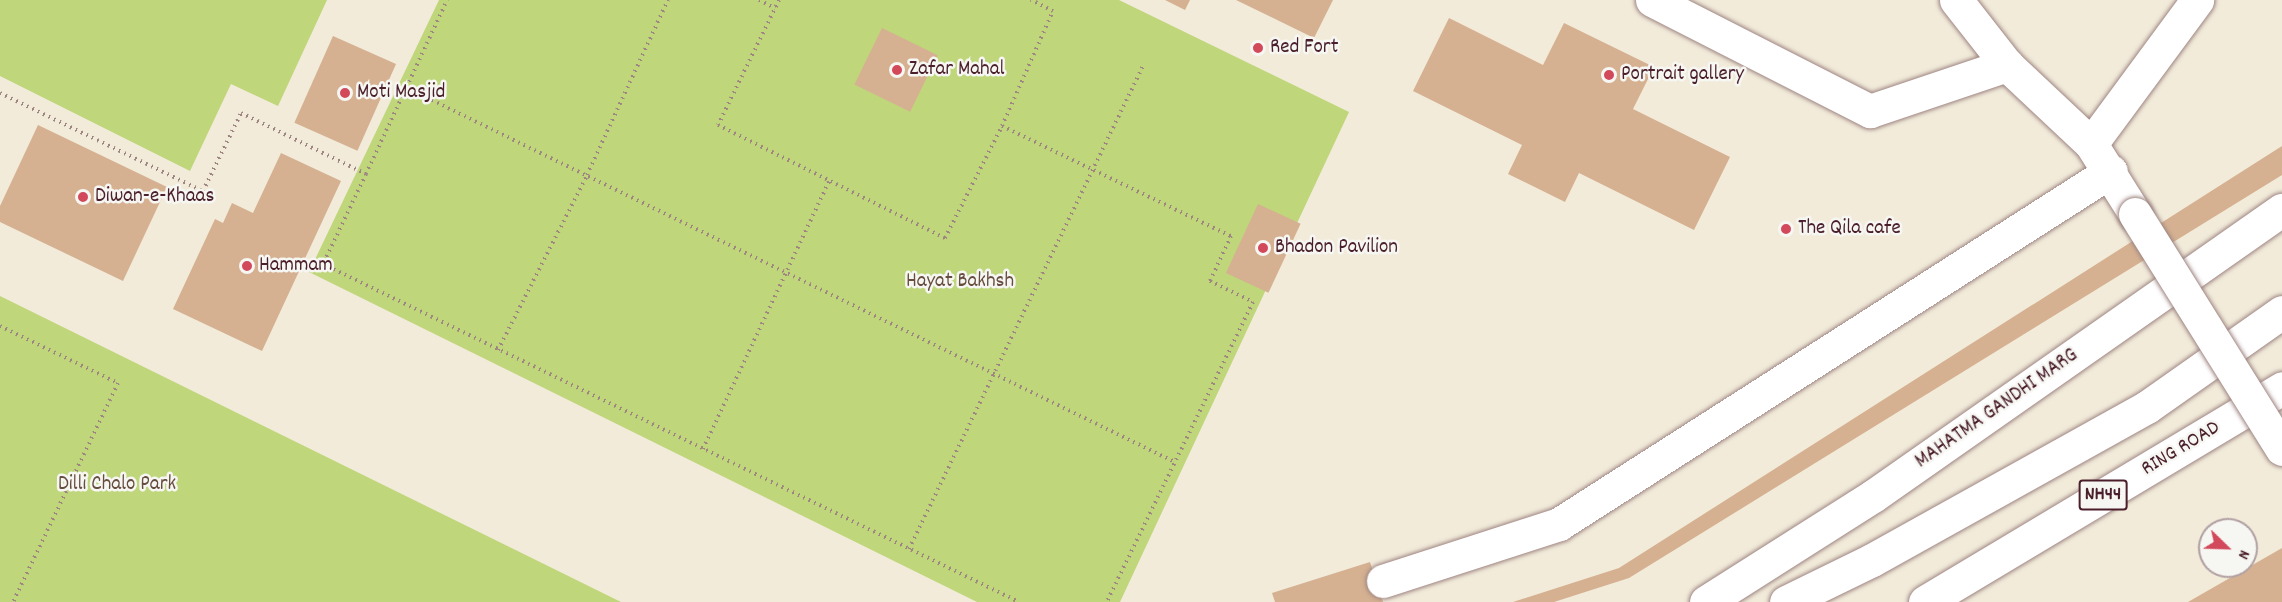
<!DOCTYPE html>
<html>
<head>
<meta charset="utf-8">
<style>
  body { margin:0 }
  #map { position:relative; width:2282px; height:602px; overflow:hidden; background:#f2ebda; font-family:Dekko,sans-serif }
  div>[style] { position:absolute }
  .green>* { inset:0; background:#bfd67b }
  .building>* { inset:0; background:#d5b191; transform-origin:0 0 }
  .path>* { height:4px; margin-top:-2px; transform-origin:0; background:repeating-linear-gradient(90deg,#9e8582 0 1.5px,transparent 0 6px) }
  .roads { filter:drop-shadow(0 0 2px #9e8582) drop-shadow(0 0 2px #9e8582) }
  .minor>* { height:33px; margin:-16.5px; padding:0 16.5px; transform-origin:16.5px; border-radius:16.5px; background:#fff }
  .major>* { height:33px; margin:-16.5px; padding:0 16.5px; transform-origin:16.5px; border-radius:16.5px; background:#fff }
  .highway>* { height:33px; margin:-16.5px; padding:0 16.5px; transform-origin:16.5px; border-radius:16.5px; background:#fff }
  .bridges { filter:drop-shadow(0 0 2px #9e8582) drop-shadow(0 0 2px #9e8582) }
  .minor-bridge>* { height:33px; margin:-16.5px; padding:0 16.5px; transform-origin:16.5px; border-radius:16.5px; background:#fff }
  .dots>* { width:16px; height:16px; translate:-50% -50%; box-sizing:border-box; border:3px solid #f6f6f2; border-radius:50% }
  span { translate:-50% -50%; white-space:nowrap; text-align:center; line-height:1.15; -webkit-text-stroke:5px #f6f6f2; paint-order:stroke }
  .shield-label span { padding:2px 4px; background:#f6f6f2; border:2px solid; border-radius:4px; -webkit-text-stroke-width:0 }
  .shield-label { font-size:20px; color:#4a1f2b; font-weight:700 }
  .poi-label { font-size:21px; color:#4a1f2b }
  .left { translate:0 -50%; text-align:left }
  .park-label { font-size:21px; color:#674d3f }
  .street-label { font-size:21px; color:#4a1f2b }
  .north { position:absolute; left:2198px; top:518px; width:60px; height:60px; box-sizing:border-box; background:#f6f6f2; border:2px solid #b1a0a2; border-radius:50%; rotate:113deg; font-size:16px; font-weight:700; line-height:24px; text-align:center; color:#4a1f2b }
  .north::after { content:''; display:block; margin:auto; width:21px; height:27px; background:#d1495b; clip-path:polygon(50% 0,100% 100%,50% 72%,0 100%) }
</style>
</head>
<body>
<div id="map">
  <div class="green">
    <div style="clip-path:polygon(0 0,327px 0,278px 106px,231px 84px,190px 171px,0 76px)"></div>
    <div style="clip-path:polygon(439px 0,1119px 0,1349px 112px,1120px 602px,977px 602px,309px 272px)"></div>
    <div style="clip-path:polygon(0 296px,621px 602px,0 602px)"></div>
  </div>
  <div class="building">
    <div style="clip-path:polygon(1165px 0,1190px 0,1185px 10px)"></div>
    <div style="clip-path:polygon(1236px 0,1333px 0,1314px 38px)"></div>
    <div style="clip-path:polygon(1449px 18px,1543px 65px,1564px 23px,1654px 67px,1633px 109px,1730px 157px,1694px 230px,1579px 173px,1565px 202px,1508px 174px,1522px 145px,1413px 91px)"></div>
    <div style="left:882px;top:28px;width:62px;height:63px;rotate:26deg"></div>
    <div style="left:333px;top:36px;width:69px;height:95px;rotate:24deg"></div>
    <div style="clip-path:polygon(38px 125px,167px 187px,123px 281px,0 222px,0 206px)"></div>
    <div style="clip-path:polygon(2282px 146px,2282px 175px,1629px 578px,1554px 602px,1513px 602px,1619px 568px)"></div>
    <div style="clip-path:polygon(281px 153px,341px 181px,262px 351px,173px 309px,215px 219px,223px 223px,232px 203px,253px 213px)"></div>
    <div style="left:1258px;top:204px;width:47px;height:76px;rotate:25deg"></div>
    <div style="clip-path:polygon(2282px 548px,2282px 602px,2188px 602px)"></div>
    <div style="clip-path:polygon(1370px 562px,1383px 602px,1275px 602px,1272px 593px)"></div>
  </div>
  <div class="path">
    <div style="left:759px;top:0;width:18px;rotate:27deg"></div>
    <div style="left:779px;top:0;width:139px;rotate:116deg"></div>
    <div style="left:718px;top:125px;width:254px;rotate:26.5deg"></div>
    <div style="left:945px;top:238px;width:126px;rotate:-63deg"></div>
    <div style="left:1002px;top:126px;width:126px;rotate:-66.1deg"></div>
    <div style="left:1053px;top:11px;width:25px;rotate:-153deg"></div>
    <div style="left:405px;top:87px;width:856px;rotate:25.97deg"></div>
    <div style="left:0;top:93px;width:225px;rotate:25.8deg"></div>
    <div style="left:203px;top:191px;width:87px;rotate:-64deg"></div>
    <div style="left:241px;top:113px;width:139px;rotate:26deg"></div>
    <div style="left:366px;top:174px;width:100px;rotate:115.5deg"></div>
    <div style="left:323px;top:264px;width:774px;rotate:25.9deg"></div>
    <div style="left:1002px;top:126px;width:254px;rotate:25.7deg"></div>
    <div style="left:1231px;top:236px;width:50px;rotate:115deg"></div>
    <div style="left:1210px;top:281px;width:48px;rotate:26deg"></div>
    <div style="left:1253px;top:302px;width:334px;rotate:116deg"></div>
    <div style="left:366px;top:174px;width:192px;rotate:-65deg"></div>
    <div style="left:0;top:326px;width:131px;rotate:25.8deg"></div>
    <div style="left:118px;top:383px;width:243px;rotate:115.6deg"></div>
    <div style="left:498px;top:350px;width:196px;rotate:-63deg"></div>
    <div style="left:587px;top:175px;width:193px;rotate:-65.2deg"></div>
    <div style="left:703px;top:449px;width:296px;rotate:-64.8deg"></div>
    <div style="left:909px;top:549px;width:539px;rotate:-64.15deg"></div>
  </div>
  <div class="roads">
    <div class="minor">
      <div style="left:1652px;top:0;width:245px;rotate:27deg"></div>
      <div style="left:1870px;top:111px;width:145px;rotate:-18.6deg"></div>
      <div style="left:1956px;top:0;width:83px;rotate:51.9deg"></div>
      <div style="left:2007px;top:65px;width:115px;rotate:43.2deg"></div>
      <div style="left:2091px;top:144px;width:83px;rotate:57.8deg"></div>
      <div style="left:2091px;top:144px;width:179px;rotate:-53.6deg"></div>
      <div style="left:1383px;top:581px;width:185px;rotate:-17.9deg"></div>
      <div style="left:1559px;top:524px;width:655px;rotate:-32.6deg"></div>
      <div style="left:1706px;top:602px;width:198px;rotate:-32.4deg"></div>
      <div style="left:1873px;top:496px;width:499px;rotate:-35deg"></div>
    </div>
    <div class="major">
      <div style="left:1786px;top:602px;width:96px;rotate:-26deg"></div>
      <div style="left:1872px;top:560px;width:315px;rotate:-29.1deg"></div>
      <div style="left:2147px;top:407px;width:165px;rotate:-35.1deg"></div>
    </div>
    <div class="highway">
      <div style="left:1925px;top:602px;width:416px;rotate:-30.9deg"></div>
    </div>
  </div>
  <div class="bridges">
    <div class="minor-bridge">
      <div style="left:2135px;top:214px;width:277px;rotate:58deg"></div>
    </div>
  </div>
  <div class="dots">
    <div style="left:1258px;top:48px;background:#d1495b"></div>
    <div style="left:897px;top:70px;background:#d1495b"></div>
    <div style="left:1609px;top:75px;background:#d1495b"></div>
    <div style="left:345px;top:93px;background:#d1495b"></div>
    <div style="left:83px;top:197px;background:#d1495b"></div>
    <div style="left:1786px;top:229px;background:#d1495b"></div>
    <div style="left:1263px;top:248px;background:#d1495b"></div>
    <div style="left:247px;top:266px;background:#d1495b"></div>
  </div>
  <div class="shield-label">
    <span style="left:2103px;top:495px">NH44</span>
  </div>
  <div class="poi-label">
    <span class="left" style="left:1270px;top:48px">Red Fort</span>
    <span class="left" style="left:909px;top:70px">Zafar Mahal</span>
    <span class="left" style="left:1621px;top:75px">Portrait gallery</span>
    <span class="left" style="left:357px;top:93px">Moti Masjid</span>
    <span class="left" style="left:95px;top:197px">Diwan-e-Khaas</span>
    <span class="left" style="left:1798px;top:229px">The Qila cafe</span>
    <span class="left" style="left:1275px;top:248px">Bhadon Pavilion</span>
    <span class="left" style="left:259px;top:266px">Hammam</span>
  </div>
  <div class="park-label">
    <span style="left:960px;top:282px">Hayat Bakhsh</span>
    <span style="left:117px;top:485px">Dilli Chalo Park</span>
  </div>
  <div class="street-label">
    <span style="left:1997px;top:409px;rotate:-35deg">MAHATMA GANDHI MARG</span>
    <span style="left:2181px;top:449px;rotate:-31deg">RING ROAD</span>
  </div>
  <div class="north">N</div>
</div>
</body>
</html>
